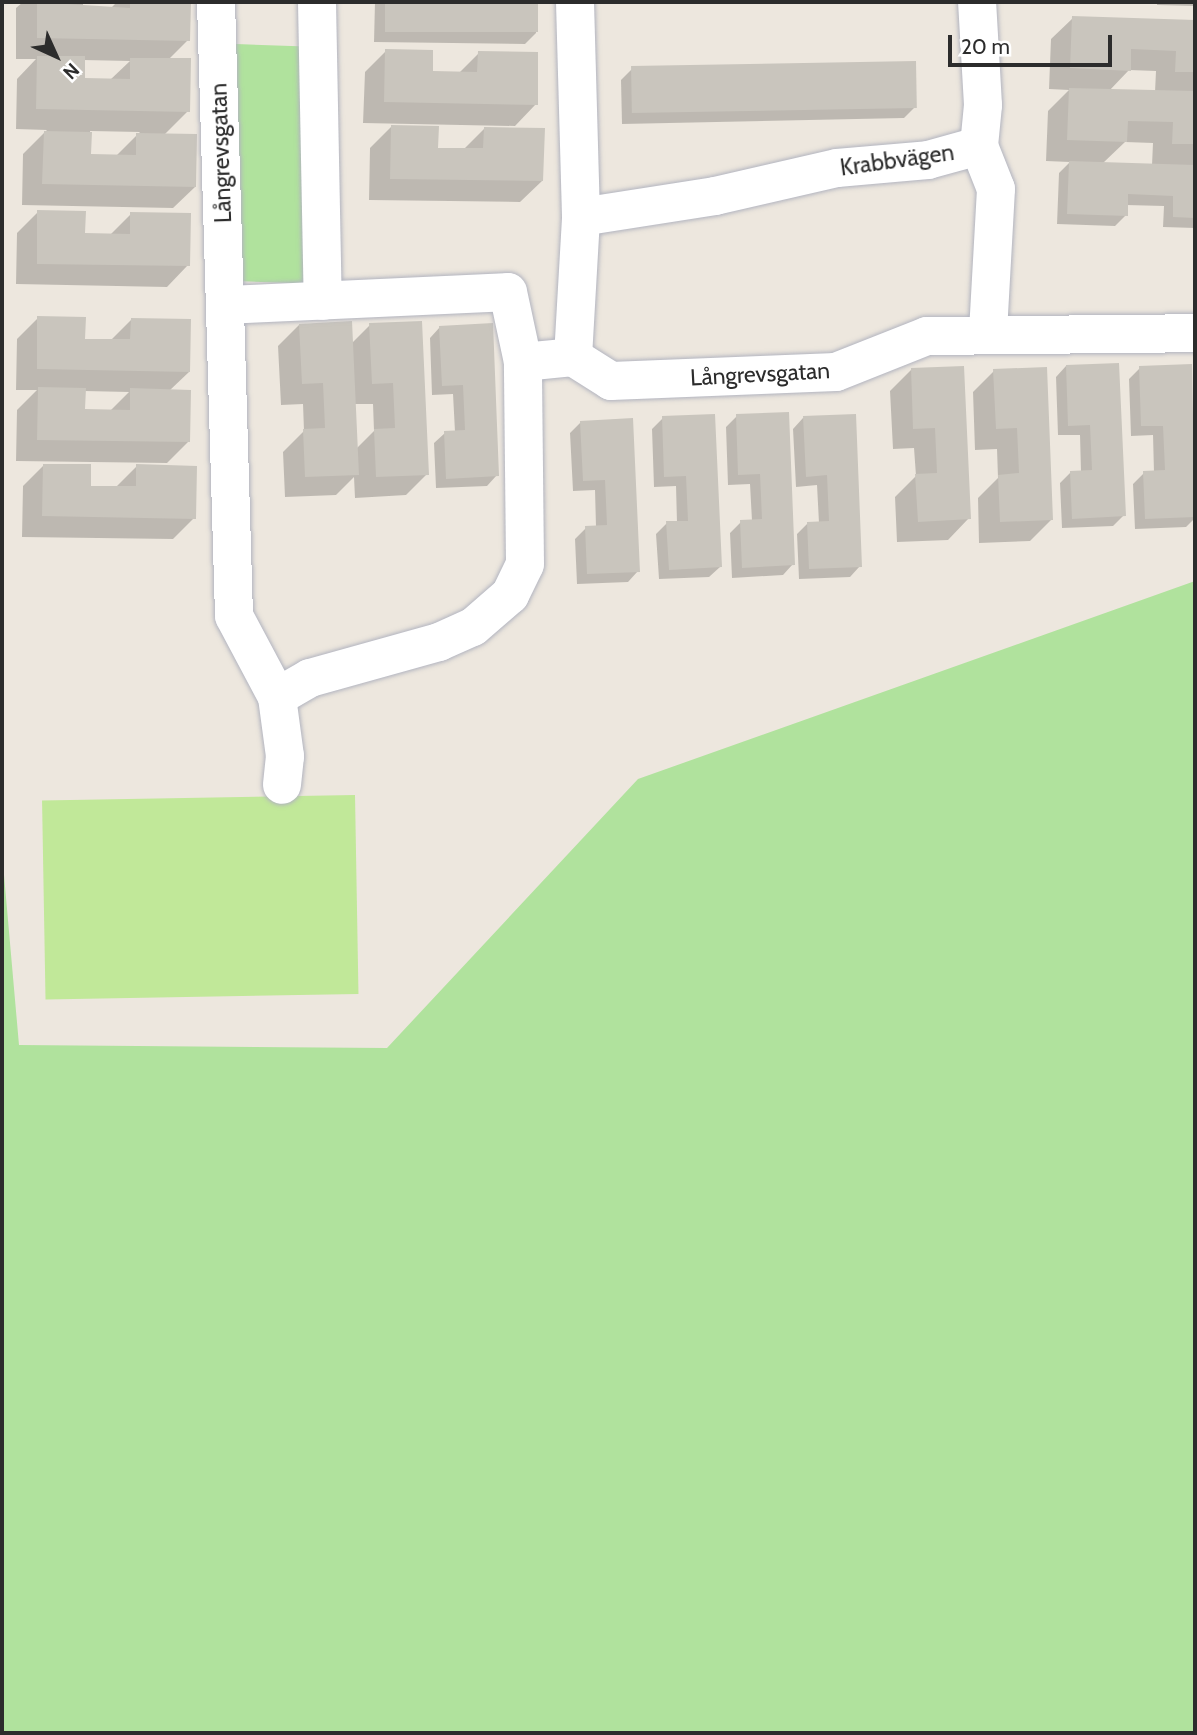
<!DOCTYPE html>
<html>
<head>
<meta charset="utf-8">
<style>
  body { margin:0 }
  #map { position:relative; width:1197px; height:1735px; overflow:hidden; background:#ede7de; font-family:Cabin,sans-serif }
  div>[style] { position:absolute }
  .green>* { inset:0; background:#b0e29d; transform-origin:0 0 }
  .pitch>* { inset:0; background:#c1e899; transform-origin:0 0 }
  .shadow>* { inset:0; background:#0003 }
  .building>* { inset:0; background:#c9c5bd; transform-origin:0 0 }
  .roads { filter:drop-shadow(0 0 2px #b2b4bf) drop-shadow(0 0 2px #b2b4bf) }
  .minor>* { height:38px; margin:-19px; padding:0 19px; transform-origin:19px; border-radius:19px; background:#fff }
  span { translate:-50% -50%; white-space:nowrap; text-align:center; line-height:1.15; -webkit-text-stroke:6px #fff; paint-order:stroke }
  .street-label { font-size:23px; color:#2c2c2c }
  .frame { position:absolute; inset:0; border:4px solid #2c2c2c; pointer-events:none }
  .north { position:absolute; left:21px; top:21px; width:70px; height:70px; -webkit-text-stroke:5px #fff; paint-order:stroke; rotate:135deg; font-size:19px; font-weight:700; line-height:28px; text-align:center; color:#2c2c2c }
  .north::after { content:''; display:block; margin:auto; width:24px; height:32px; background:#2c2c2c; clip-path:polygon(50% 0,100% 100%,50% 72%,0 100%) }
  .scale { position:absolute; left:948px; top:35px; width:164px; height:32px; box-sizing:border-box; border:4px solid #2c2c2c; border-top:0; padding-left:9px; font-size:21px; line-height:24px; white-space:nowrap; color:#2c2c2c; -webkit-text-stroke:5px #fff; paint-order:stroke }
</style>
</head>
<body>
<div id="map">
  <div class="green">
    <div style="left:236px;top:44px;width:85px;height:237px;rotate:2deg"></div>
    <div style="clip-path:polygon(1195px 581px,1195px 1733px,2px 1733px,2px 852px,19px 1045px,387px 1048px,638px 779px)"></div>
  </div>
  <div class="pitch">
    <div style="left:355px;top:795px;width:199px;height:313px;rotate:89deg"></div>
  </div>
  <div class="shadow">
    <div style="clip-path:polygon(evenodd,23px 2px,83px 2px,83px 9px,109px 10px,117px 2px,189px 2px,188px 40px,168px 60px,188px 111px,164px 135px,195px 187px,173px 208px,22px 205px,23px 154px,47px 130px,16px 129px,17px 79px,36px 59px,16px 59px,16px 8px,23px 2px,83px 60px,130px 61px,110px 80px,83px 80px,83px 60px,23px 2px,90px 131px,140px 132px,116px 156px,89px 155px,90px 131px)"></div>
    <div style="clip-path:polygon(375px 2px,537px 2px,536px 33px,525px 44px,374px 42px)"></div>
    <div style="clip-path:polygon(1051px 2px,1111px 2px,1109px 4px)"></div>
    <div style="clip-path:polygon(1157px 2px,1195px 2px,1195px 6px,1157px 5px)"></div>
    <div style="clip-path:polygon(evenodd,1073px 18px,1195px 22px,1195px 228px,1163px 227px,1164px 206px,1126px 205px,1126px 215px,1115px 226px,1057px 224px,1059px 173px,1070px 162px,1046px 161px,1048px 111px,1069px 90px,1049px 89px,1051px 39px,1073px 18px,1129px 70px,1156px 71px,1155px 92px,1109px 91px,1129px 70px,1073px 18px,1125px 142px,1153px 143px,1152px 165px,1103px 163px,1125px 142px)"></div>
    <div style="clip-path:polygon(386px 51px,431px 73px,458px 74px,479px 53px,536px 104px,515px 126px,363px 123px,365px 72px)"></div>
    <div style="clip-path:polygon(632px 69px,915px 107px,904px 118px,622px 124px,621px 80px)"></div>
    <div style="clip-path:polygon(391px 127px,436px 150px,463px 150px,484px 129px,542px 181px,520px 202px,369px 200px,370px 148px)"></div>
    <div style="clip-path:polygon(38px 212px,83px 234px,110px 235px,131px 214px,188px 265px,167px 287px,16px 284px,17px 233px)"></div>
    <div style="clip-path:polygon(evenodd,38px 318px,83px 340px,110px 341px,131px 320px,189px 372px,169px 391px,188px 442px,167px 463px,16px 461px,17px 410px,37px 390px,16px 390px,17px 339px,38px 318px,84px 391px,129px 392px,110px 411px,83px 411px,84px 391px)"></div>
    <div style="clip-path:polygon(evenodd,420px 323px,427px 474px,406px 495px,355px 498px,354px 477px,336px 495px,285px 497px,283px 452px,304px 431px,303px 404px,281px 405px,278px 346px,299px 325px,351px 344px,370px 325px,420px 323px,354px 404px,373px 404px,374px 431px,356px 449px,354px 404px)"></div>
    <div style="clip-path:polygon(491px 325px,497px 475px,487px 486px,436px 488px,434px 443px,445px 433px,455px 432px,453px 394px,432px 395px,430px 338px,440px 327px)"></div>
    <div style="clip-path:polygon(1117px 365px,1124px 515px,1113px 526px,1062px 528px,1060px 483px,1071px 472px,1081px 472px,1080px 435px,1058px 435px,1056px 377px,1066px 366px)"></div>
    <div style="clip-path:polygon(1190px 366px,1195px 518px,1186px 527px,1135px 529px,1133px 484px,1144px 473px,1154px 473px,1153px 435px,1131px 436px,1129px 379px,1140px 368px)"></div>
    <div style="clip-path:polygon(963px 368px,969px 518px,948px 540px,897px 542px,895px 497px,916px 476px,914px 448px,893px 449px,890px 391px,912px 369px)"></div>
    <div style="clip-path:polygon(1045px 369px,1051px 520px,1030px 541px,979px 543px,978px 498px,998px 478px,997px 449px,975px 450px,973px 392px,994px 371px)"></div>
    <div style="clip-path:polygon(787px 414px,793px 564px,783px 575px,732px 578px,730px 533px,741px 522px,752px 521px,750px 484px,728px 485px,726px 427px,737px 416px)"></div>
    <div style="clip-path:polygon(854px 415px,860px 566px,850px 577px,799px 579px,797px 534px,808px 523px,819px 523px,817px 485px,796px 487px,793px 429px,803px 418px)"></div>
    <div style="clip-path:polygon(713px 416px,720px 567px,709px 577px,659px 579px,656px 534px,667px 523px,677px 523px,676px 486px,654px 487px,652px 429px,663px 418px)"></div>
    <div style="clip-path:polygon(632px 420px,638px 571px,628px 582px,577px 584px,575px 539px,586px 528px,596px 527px,595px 490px,573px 491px,570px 433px,581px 422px)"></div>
    <div style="clip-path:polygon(44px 465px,89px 488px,115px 488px,137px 466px,194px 518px,173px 539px,22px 537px,23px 486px)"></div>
  </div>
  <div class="building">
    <div style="clip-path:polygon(37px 2px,130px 8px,130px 2px,191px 2px,190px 41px,37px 38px)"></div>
    <div style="left:385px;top:2px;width:153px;height:30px"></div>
    <div style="clip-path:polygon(1072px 16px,1195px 20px,1195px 72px,1175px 72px,1176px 51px,1131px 49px,1131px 71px,1070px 68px)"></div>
    <div style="clip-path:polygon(385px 49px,433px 50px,433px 71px,477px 72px,478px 51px,538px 52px,538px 105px,384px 102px)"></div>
    <div style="clip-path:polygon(37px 56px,85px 56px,85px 78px,130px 79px,130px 58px,191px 58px,190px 112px,36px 109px)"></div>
    <div style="left:916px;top:61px;width:47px;height:285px;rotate:89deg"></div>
    <div style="clip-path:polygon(1069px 88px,1195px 91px,1195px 144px,1172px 144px,1173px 122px,1128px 121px,1127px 142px,1067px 140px)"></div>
    <div style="clip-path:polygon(391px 125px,439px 126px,438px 148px,483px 148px,484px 127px,545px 128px,543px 181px,390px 179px)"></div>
    <div style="clip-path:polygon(44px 131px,92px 132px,91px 154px,136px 155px,136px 133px,197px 134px,196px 187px,42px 184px)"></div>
    <div style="clip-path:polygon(1069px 161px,1195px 165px,1195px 218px,1173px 217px,1173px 196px,1128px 194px,1128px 216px,1067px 214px)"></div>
    <div style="clip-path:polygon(37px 210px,86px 211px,85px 233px,130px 234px,130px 212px,191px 213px,190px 266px,37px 264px)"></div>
    <div style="clip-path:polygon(37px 316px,86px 317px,85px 339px,130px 339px,131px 318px,191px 319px,190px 372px,37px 369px)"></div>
    <div style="clip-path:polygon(352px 321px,359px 475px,305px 477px,303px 429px,325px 428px,323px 383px,302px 384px,299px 324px)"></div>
    <div style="clip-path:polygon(422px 321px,429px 475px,376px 477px,374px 429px,395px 428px,393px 383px,372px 384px,369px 323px)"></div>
    <div style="clip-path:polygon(493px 323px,499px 476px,446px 479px,444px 431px,465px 430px,463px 385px,442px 386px,439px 326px)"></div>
    <div style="clip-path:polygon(1119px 363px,1126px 516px,1072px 519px,1070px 471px,1092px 470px,1090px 425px,1068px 426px,1066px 365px)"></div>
    <div style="clip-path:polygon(1192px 364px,1195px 517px,1145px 519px,1143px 471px,1165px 470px,1163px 426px,1141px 426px,1139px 366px)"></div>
    <div style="clip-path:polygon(964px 366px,971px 519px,918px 522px,915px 474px,937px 473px,935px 428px,913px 429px,911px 368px)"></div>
    <div style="clip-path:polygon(1047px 367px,1053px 520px,1000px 522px,998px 475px,1019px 473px,1017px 428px,996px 429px,993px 369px)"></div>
    <div style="clip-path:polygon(38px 387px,86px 388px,85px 409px,130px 410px,130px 388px,191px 390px,190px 442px,37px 440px)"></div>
    <div style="clip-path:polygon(789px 412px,795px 565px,742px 568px,740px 520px,762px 519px,760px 474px,738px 475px,736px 414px)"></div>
    <div style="clip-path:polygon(715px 414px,722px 567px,669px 570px,666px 521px,688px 521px,686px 476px,664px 477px,662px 416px)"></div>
    <div style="clip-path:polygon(856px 414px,862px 567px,809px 569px,807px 522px,829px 521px,827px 475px,806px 477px,803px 416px)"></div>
    <div style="clip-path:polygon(633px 418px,640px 572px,587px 574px,585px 526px,607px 525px,605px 480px,583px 481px,580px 421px)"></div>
    <div style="clip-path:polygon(43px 464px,91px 464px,91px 486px,136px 486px,136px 464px,197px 466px,196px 519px,42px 516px)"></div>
  </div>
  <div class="roads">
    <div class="minor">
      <div style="left:216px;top:2px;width:614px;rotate:88.32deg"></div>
      <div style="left:234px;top:616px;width:92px;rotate:62deg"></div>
      <div style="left:277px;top:697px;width:60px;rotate:82.3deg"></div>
      <div style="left:285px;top:756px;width:29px;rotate:96deg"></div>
      <div style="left:317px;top:2px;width:299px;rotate:88.9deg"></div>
      <div style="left:575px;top:2px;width:215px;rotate:88.4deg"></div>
      <div style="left:979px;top:146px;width:46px;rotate:68.4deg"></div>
      <div style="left:996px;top:189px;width:145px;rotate:93.2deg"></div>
      <div style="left:226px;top:305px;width:282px;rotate:-2.6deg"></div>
      <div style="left:508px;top:292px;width:72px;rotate:77.9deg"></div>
      <div style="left:523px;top:362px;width:50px;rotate:-5.7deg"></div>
      <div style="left:573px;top:357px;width:140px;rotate:-86.7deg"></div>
      <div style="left:581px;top:217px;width:136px;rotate:-8.9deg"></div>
      <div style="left:715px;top:196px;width:125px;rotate:-12.9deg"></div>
      <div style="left:837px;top:168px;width:91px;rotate:-5deg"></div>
      <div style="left:928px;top:160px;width:53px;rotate:-15.4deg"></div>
      <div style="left:979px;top:146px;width:41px;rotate:-84.4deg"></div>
      <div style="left:983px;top:105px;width:103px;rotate:-93.3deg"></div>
      <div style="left:573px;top:357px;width:45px;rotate:32.3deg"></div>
      <div style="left:611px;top:381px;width:225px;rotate:-2.3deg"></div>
      <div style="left:836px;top:372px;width:98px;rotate:-21.6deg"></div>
      <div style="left:927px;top:336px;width:268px;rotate:-0.6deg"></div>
      <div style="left:277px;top:697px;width:38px;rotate:-30deg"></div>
      <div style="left:310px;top:678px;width:134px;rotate:-15.6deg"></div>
      <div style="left:439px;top:642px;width:37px;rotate:-24deg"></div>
      <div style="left:473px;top:627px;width:49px;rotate:-40.9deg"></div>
      <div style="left:510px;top:595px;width:34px;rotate:-64deg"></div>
      <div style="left:525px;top:564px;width:202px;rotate:-90.6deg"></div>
    </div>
  </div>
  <div class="street-label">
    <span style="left:221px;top:153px;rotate:-92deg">Långrevsgatan</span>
    <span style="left:897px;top:160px;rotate:-8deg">Krabbvägen</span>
    <span style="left:760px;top:374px;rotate:-3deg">Långrevsgatan</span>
  </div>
  <div class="frame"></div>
  <div class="north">N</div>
  <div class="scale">20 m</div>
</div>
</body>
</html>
